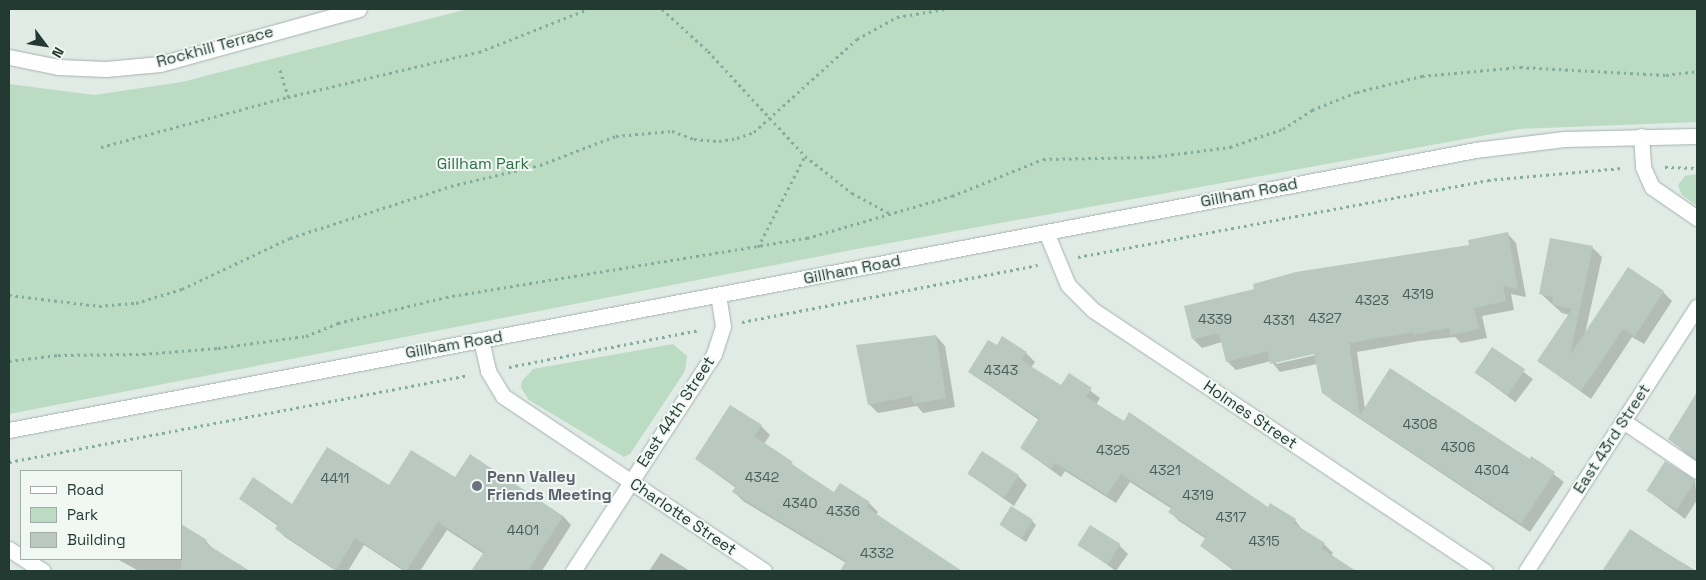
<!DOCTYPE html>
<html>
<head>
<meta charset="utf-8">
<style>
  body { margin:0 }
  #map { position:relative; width:1706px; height:580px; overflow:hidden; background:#e1ebe6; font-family:"Space Grotesk",sans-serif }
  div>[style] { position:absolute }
  .green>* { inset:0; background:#bbdbc2 }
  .shadow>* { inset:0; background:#0003; transform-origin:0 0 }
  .building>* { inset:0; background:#bac8c2; transform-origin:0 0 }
  .path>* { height:3px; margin-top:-1.5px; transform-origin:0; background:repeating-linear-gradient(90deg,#83ad9e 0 2.5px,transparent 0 6.5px) }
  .roads { filter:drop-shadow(0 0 1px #a4b2ad) drop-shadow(0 0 1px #a4b2ad) }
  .lane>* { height:15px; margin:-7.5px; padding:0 7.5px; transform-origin:7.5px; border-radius:7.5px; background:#fff }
  .street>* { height:15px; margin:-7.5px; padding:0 7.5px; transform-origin:7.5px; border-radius:7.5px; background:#fff }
  .secondary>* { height:15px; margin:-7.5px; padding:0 7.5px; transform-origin:7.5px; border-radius:7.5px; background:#fff }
  .dots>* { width:14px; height:14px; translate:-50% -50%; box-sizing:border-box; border:2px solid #f1f8f4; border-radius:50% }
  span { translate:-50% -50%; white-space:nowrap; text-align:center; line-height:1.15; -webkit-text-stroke:4px #f1f8f4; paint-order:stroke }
  .number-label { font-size:14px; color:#495e57 }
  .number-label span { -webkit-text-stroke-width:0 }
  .street-label { font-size:16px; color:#233a33 }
  .park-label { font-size:16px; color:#2f6f45 }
  .worship-label { font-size:16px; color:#5b616d; font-weight:700 }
  .left { translate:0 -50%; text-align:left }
  .frame { position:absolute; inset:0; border:10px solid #233a33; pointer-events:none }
  .legend { position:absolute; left:20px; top:470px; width:162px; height:90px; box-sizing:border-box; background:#f1f8f4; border:1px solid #9faca7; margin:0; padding:6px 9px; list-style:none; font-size:15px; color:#233a33 }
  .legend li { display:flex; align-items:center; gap:10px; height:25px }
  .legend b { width:25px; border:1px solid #9faca7 }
  .north { position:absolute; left:20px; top:20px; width:50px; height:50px; -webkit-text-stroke:4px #f1f8f4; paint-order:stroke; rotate:121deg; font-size:14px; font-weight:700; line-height:20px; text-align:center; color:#233a33 }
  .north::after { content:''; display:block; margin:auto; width:18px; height:22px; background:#233a33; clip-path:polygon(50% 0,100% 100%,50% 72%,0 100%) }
</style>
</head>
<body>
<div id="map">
  <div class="green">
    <div style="clip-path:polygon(468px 9px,1697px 9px,1697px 122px,1520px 129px,857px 249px,9px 414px,9px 84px,94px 95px,182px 82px)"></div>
    <div style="clip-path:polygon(1697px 174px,1697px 206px,1682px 195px,1678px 185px,1685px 176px)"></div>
    <div style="clip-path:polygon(673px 344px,687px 356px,685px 371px,630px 454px,624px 457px,529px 400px,521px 388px,522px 381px,533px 369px)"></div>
  </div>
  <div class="shadow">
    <div style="clip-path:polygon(evenodd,1508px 234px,1516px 243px,1526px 297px,1511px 294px,1514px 310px,1482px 316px,1487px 338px,1461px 343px,1455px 337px,1419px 341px,1357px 352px,1365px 409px,1530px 460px,1532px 458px,1564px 482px,1530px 532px,1333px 401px,1323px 392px,1317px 364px,1280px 372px,1271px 361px,1236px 370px,1227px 361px,1222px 342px,1202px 348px,1193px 339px,1508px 234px,1320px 352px,1320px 354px,1276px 364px,1276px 361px,1320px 352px)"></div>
    <div style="clip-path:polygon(1593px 248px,1602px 257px,1585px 334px,1663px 292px,1672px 301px,1644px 344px,1632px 337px,1591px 399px,1538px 361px,1570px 315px,1562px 313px,1540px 293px)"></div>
    <div style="clip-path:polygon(936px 336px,945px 346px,955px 407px,923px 413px,917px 406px,878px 413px,869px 404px)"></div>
    <div style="clip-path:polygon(997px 347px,1026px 353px,1035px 362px,1031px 368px,1061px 387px,1069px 375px,1100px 398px,1096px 405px,1268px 509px,1295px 520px,1303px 531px,1324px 544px,1333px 553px,1331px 556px,1354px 571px,1234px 571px,1201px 546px,1206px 539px,1179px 521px,1170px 512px,1172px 509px,1130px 482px,1116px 503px,1065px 471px,1061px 477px,1021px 448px,1039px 420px,969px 372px)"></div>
    <div style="left:1493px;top:349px;width:50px;height:29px;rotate:37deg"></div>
    <div style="clip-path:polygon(1697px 393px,1697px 462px,1669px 439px)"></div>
    <div style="clip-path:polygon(761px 426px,770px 435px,764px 444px,834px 494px,869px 503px,878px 512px,876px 515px,957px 571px,846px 571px,843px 569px,846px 563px,743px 501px,734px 492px,736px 488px,696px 459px)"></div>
    <div style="clip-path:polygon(969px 474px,1018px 476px,1027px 485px,1014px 506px)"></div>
    <div style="clip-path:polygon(455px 479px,563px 516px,571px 525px,542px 571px,473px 571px,484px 554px,447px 530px,420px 571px,404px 571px,364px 545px,348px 571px,336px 571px,285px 537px,276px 528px,278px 526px,240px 499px,292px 505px,390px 486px)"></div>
    <div style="clip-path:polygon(1695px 481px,1697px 500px,1685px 519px,1647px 490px)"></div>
    <div style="clip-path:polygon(1032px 521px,1036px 525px,1026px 542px,1006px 529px)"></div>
    <div style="clip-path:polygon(181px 526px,206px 541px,215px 551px,247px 571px,139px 571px,117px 559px,181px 559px)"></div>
    <div style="clip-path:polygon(1630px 531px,1696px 571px,1606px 571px)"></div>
    <div style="clip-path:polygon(1079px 545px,1119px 545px,1128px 554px,1116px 571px)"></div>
    <div style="clip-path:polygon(661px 553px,690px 571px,649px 571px)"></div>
  </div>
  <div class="building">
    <div style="clip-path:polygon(1508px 232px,1518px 289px,1503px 286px,1506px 301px,1474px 308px,1479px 329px,1451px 335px,1449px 328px,1412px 335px,1414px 332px,1349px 343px,1360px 415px,1390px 368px,1530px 459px,1531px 456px,1555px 472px,1521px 524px,1322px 393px,1314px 354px,1270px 364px,1268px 351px,1226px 362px,1219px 333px,1192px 339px,1184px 306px,1254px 289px,1253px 284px,1296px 272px,1469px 245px,1468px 240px)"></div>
    <div style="clip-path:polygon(1550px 238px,1593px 246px,1570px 355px,1628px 267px,1664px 291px,1635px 336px,1623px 329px,1581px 391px,1537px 361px,1572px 309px,1552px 304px,1553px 297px,1539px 294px)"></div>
    <div style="clip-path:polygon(936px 335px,946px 398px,913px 404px,912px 396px,868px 405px,856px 345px)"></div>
    <div style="clip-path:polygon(1002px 336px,1027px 352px,1021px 360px,1061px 385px,1069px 373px,1092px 388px,1086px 397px,1124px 421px,1129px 412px,1268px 507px,1270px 503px,1296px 519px,1293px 523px,1325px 543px,1321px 548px,1356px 571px,1236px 571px,1200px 546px,1206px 537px,1168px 512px,1172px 507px,1121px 474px,1107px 495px,1055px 463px,1051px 469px,1020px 448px,1039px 418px,968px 372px,988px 340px,997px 345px)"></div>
    <div style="left:1492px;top:347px;width:40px;height:31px;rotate:34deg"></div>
    <div style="clip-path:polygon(1697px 392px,1697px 460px,1668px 439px)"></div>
    <div style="clip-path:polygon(730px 405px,762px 425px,754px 436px,793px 462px,791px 464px,834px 492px,840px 483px,870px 502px,866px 507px,962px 571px,840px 571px,846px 561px,732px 492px,736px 486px,695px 459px)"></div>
    <div style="clip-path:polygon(327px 447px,389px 485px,411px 450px,455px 477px,470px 454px,563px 516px,528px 571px,471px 571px,484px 552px,438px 522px,406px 571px,355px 538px,336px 570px,275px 529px,278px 524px,239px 499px,253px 477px,292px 504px)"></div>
    <div style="left:982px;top:451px;width:44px;height:27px;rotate:33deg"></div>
    <div style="left:1665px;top:461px;width:36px;height:35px;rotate:32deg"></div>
    <div style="left:1011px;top:506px;width:26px;height:22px;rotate:32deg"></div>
    <div style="clip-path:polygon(181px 524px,207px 540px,205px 543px,250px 571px,181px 571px)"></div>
    <div style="left:1090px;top:525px;width:36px;height:24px;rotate:32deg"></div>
    <div style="clip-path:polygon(1630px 529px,1694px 571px,1602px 571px)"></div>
  </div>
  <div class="path">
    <div style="left:662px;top:9px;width:62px;rotate:42.4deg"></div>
    <div style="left:708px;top:51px;width:143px;rotate:47.3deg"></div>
    <div style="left:805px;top:156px;width:60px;rotate:38.2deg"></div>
    <div style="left:852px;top:193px;width:42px;rotate:28.4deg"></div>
    <div style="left:280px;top:70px;width:28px;rotate:73deg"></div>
    <div style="left:101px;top:147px;width:194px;rotate:-15deg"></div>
    <div style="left:288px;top:97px;width:196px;rotate:-13.3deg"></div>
    <div style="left:479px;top:52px;width:117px;rotate:-21.5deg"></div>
    <div style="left:1665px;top:167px;width:32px;rotate:2deg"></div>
    <div style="left:758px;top:247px;width:102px;rotate:-62.7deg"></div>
    <div style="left:1078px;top:257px;width:417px;rotate:-10.6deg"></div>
    <div style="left:1488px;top:180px;width:135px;rotate:-5.1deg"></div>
    <div style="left:9px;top:295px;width:91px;rotate:7deg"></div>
    <div style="left:99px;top:306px;width:37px;rotate:-5deg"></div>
    <div style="left:136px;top:303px;width:48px;rotate:-16.9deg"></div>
    <div style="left:182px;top:289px;width:119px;rotate:-25.3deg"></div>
    <div style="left:290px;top:238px;width:169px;rotate:-17.9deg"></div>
    <div style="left:451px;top:186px;width:91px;rotate:-13.3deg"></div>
    <div style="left:540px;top:165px;width:81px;rotate:-20.9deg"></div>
    <div style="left:616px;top:136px;width:56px;rotate:-5.1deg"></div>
    <div style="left:672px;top:131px;width:23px;rotate:20deg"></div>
    <div style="left:694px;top:139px;width:25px;rotate:5deg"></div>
    <div style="left:719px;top:141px;width:18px;rotate:-9deg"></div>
    <div style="left:737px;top:138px;width:18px;rotate:-19deg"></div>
    <div style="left:754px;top:132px;width:139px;rotate:-42.1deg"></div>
    <div style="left:857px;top:39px;width:46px;rotate:-28.8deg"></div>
    <div style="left:897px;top:17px;width:49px;rotate:-9.5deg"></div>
    <div style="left:742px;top:322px;width:301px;rotate:-10.9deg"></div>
    <div style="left:9px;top:361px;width:49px;rotate:-7deg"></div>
    <div style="left:58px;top:355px;width:85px;rotate:-0.7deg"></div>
    <div style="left:143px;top:354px;width:75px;rotate:-4.6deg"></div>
    <div style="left:218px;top:348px;width:89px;rotate:-7.8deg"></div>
    <div style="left:306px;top:336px;width:35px;rotate:-22deg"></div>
    <div style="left:338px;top:323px;width:111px;rotate:-13.5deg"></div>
    <div style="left:446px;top:297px;width:366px;rotate:-9.3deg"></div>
    <div style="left:807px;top:238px;width:151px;rotate:-16.2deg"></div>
    <div style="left:952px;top:196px;width:98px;rotate:-22.1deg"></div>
    <div style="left:1043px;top:159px;width:109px;rotate:-1.1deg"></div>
    <div style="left:1152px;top:157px;width:79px;rotate:-7.3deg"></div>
    <div style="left:1230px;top:147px;width:56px;rotate:-18.8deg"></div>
    <div style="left:1283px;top:129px;width:35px;rotate:-33deg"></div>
    <div style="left:1312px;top:110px;width:48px;rotate:-21.8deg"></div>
    <div style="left:1357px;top:92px;width:67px;rotate:-13.8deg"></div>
    <div style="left:1422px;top:76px;width:98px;rotate:-5.2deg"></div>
    <div style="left:1520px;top:67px;width:146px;rotate:3.1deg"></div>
    <div style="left:1666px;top:75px;width:31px;rotate:-7deg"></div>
    <div style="left:509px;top:367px;width:194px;rotate:-11deg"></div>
    <div style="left:9px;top:462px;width:467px;rotate:-10.7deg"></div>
  </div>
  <div class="roads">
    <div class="lane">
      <div style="left:1623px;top:421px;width:89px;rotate:34deg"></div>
    </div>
    <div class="street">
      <div style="left:9px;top:57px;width:50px;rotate:11.5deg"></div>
      <div style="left:58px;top:67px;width:48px;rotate:2.4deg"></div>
      <div style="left:106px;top:69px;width:54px;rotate:-5.3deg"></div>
      <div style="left:160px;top:64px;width:206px;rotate:-15.4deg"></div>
      <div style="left:1641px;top:136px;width:31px;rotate:86deg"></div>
      <div style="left:1643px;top:167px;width:22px;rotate:66deg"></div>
      <div style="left:1652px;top:187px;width:55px;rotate:34.6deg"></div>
      <div style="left:1046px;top:232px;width:57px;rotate:67.5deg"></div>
      <div style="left:1068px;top:285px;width:35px;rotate:45deg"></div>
      <div style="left:1093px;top:310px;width:471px;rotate:33.7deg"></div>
      <div style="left:481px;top:340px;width:32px;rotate:77deg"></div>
      <div style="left:488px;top:371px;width:29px;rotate:59deg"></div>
      <div style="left:503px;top:396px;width:314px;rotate:33.8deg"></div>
      <div style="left:9px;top:549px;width:14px;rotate:34deg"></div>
      <div style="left:24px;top:559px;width:22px;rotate:32deg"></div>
      <div style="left:573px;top:571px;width:259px;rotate:-57deg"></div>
      <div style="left:714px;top:354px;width:29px;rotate:-72deg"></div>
      <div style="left:723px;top:326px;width:30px;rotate:-99deg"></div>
    </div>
    <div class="secondary">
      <div style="left:9px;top:430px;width:1492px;rotate:-10.81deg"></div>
      <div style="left:1475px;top:150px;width:90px;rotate:-7deg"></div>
      <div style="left:1564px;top:139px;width:133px;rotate:-1.3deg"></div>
      <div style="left:1526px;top:571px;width:315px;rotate:-57.1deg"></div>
    </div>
  </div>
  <div class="dots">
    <div style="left:477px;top:486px;background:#6b7280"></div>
  </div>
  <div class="number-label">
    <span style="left:1418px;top:294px">4319</span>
    <span style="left:1372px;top:300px">4323</span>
    <span style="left:1325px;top:318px">4327</span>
    <span style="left:1215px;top:319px">4339</span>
    <span style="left:1279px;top:320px">4331</span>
    <span style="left:1001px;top:370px">4343</span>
    <span style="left:1420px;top:424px">4308</span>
    <span style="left:1458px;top:447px">4306</span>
    <span style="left:1113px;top:450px">4325</span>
    <span style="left:1165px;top:470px">4321</span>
    <span style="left:1492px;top:470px">4304</span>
    <span style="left:762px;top:477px">4342</span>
    <span style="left:335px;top:478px">4411</span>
    <span style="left:1198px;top:495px">4319</span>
    <span style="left:800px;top:503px">4340</span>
    <span style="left:843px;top:511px">4336</span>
    <span style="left:1231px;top:517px">4317</span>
    <span style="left:523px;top:530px">4401</span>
    <span style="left:1264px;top:541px">4315</span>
    <span style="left:877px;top:553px">4332</span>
  </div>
  <div class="street-label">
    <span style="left:215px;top:47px;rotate:-15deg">Rockhill Terrace</span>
    <span style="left:1249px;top:193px;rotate:-11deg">Gillham Road</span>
    <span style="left:852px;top:270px;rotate:-11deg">Gillham Road</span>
    <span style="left:454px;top:345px;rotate:-10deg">Gillham Road</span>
    <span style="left:676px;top:412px;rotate:-57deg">East 44th Street</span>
    <span style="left:1250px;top:415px;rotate:34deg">Holmes Street</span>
    <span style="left:1612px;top:439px;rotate:-57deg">East 43rd Street</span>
    <span style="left:683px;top:517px;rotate:34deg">Charlotte Street</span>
  </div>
  <div class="park-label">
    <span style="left:483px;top:164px">Gillham Park</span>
  </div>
  <div class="worship-label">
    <span class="left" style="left:487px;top:486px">Penn Valley<br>Friends Meeting</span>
  </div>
  <div class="frame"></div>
  <ul class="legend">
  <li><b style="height:6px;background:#fff"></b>Road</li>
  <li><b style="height:14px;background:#bbdbc2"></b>Park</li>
  <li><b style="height:14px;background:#bac8c2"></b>Building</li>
  </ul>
  <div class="north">N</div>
</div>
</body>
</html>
